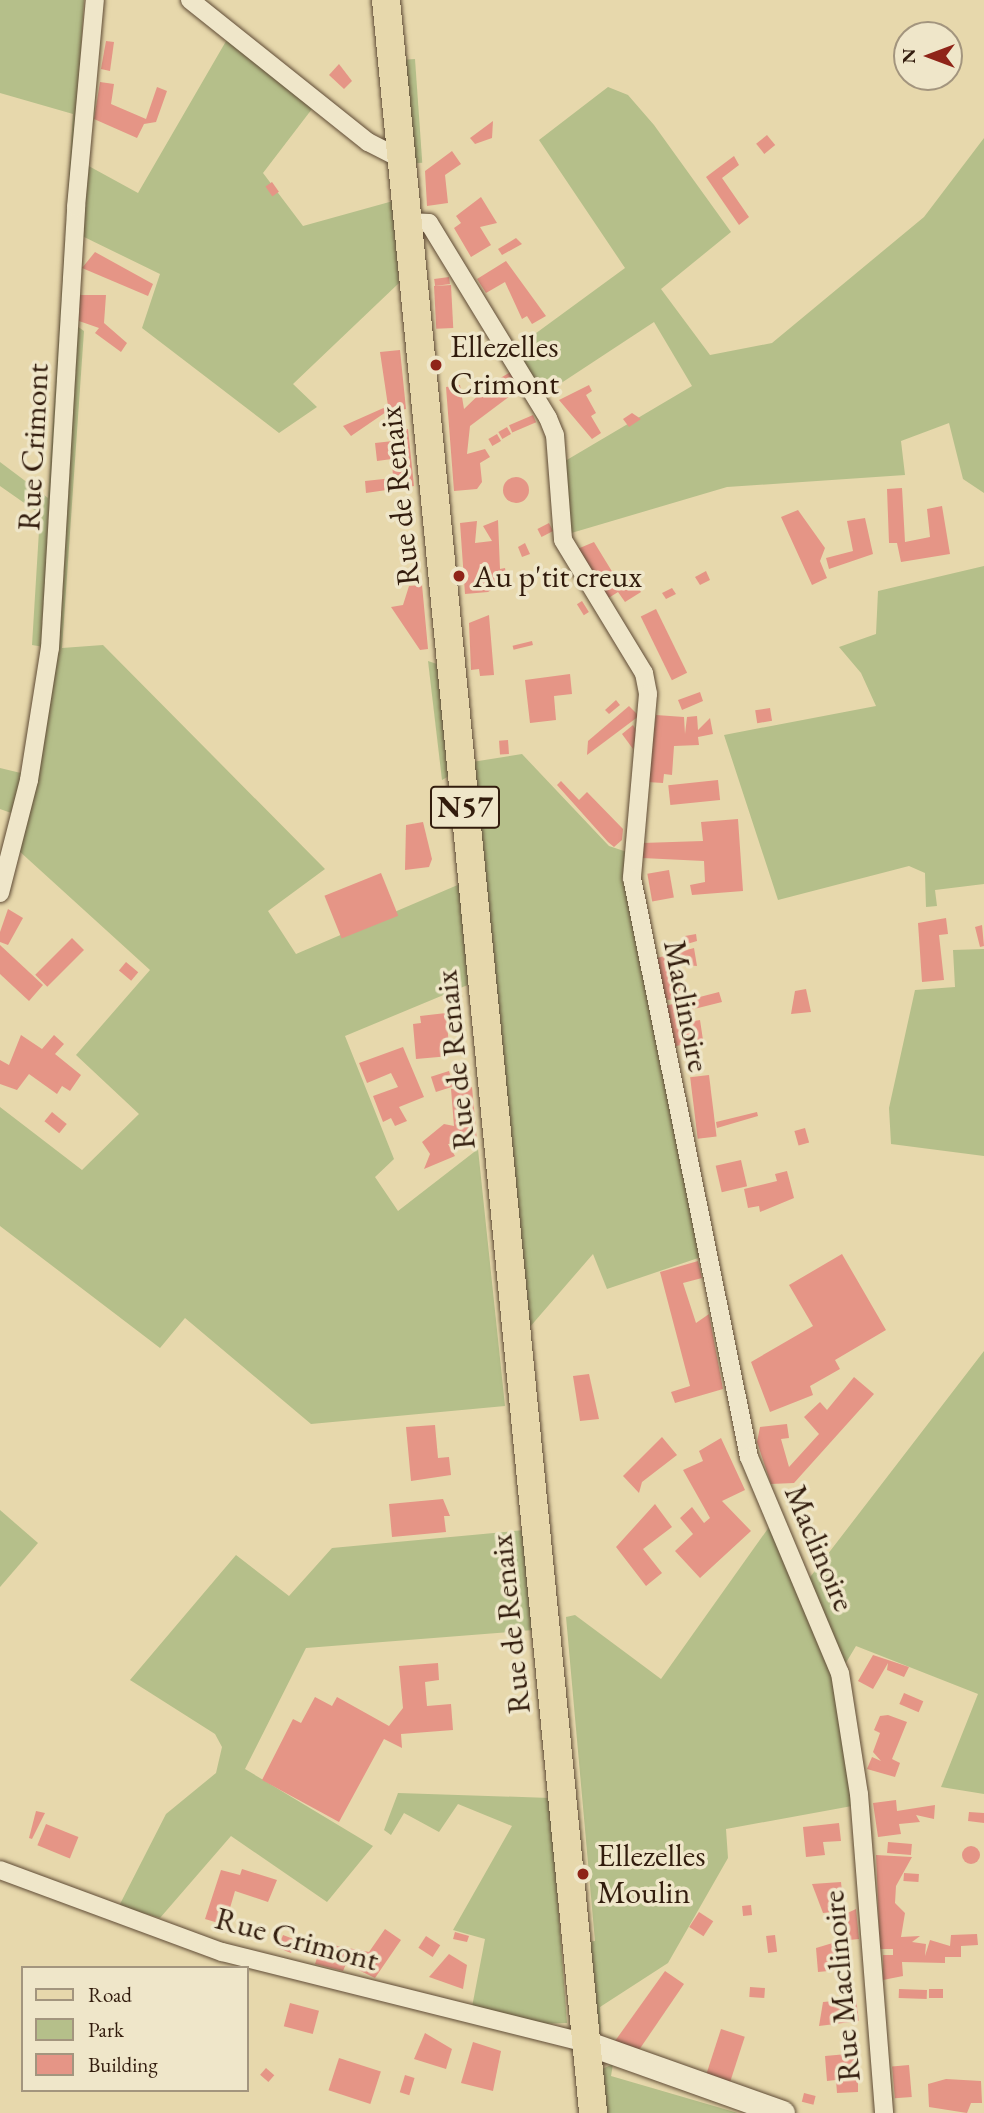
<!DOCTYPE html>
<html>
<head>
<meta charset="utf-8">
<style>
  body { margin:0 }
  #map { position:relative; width:984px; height:2113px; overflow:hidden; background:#e7d8ac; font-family:"EB Garamond",serif }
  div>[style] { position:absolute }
  .green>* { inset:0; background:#b5bf8a; transform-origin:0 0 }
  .building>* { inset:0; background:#e59586; transform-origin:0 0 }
  .round { border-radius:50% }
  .roads { filter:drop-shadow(0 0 2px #5f4b35) drop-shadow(0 0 2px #5f4b35) }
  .street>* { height:18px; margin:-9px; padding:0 9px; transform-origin:9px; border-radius:9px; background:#efe6c9 }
  .secondary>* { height:24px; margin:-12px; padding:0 12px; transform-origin:12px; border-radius:12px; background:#efe6c9 }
  .primary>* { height:28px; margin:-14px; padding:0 14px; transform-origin:14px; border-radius:14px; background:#e7d8ac }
  .dots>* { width:19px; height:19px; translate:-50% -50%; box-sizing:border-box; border:4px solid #efe6c9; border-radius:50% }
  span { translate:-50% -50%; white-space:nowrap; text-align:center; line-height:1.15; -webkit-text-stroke:7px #efe6c9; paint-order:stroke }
  .shield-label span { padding:2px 5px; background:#efe6c9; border:2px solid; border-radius:5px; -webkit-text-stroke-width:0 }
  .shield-label { font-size:30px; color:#321c0d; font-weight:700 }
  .poi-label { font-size:32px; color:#321c0d }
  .left { translate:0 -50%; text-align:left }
  .street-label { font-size:32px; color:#321c0d }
  .legend { position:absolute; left:21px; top:1966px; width:228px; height:126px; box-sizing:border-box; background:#efe6c9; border:2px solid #a3957e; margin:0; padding:9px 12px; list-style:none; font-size:21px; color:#321c0d }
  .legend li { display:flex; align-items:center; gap:14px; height:35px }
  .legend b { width:35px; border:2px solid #a3957e }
  .north { position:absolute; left:893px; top:21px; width:70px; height:70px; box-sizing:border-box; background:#efe6c9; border:2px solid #a3957e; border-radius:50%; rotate:270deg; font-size:19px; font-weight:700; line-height:28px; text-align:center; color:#321c0d }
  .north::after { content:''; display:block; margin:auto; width:24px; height:32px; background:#8f2418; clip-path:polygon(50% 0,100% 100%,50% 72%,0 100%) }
</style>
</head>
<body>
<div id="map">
  <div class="green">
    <div style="clip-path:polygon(0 0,84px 0,44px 647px,32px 645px,40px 514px,0 486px,0 462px,48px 498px,73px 114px,0 93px)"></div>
    <div style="clip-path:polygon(229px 36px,315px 105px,263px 173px,303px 226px,393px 201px,399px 283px,293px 384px,317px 407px,279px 433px,142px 328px,160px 274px,80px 235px,85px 164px,138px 193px)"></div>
    <div style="left:415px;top:59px;width:104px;height:11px;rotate:86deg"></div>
    <div style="clip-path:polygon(608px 87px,628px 95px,654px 125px,731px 232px,661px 289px,710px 355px,772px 343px,924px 217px,984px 138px,984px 493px,963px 479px,949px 423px,901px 441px,905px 475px,727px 487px,568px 534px,560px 464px,692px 386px,654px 322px,543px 395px,513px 350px,625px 268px,539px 140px)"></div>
    <div style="clip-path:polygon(74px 324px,84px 331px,62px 648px,103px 645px,325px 869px,268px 911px,296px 954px,460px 884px,470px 984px,345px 1036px,394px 1159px,375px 1177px,398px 1211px,478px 1149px,505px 1406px,311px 1424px,185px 1318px,160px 1348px,0 1226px,0 1107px,82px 1170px,139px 1114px,76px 1055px,150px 970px,18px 850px,32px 789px)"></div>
    <div style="clip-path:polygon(984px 566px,984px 884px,935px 890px,937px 906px,926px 907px,925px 873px,909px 866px,778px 900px,724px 735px,876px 706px,861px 673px,839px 647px,876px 634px,878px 591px)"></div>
    <div style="clip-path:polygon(428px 661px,437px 664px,449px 776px,442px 780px)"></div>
    <div style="clip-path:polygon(522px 754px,609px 846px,627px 852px,704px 1256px,607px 1289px,593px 1254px,529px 1328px,472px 762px)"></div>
    <div style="clip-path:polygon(0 768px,25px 774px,14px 814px,0 809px)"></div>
    <div style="clip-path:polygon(984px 949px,984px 1156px,891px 1144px,889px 1108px,915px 990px,955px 987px,953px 950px)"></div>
    <div style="clip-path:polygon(984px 1351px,984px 1794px,941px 1787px,978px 1694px,856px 1646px,841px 1671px,804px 1585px)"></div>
    <div style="clip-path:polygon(0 1510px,38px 1543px,0 1587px)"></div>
    <div style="clip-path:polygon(774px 1520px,833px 1670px,852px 1806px,726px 1829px,728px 1858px,668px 1963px,600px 2007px,601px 2036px,586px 1942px,595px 1941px,566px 1617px,575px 1615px,661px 1679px)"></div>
    <div style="clip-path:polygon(525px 1530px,534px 1630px,306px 1648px,245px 1769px,373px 1846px,327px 1902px,231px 1836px,160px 1918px,119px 1906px,166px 1814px,216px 1773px,222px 1747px,215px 1734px,130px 1680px,236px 1555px,289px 1596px,332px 1548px)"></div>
    <div style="clip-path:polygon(398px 1793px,550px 1798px,567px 2023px,540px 2024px,472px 2007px,485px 1939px,453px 1930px,512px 1826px,458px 1804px,439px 1832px,404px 1813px,391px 1835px,384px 1830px)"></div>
    <div style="clip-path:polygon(613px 2064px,611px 2076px,738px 2113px,604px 2113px,602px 2069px)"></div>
  </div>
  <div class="building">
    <div style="clip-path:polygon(106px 41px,114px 42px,110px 71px,101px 69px)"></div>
    <div style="clip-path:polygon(339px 64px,352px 81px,344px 89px,329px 75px)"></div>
    <div style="clip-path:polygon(100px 82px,114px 84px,111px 104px,146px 119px,157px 87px,167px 91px,156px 122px,144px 124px,137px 138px,94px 119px)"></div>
    <div style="clip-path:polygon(493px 121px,492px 138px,475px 144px,470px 138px)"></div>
    <div style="left:767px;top:135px;width:13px;height:14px;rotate:51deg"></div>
    <div style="clip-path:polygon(452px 151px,461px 164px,445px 175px,448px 203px,427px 206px,425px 171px)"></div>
    <div style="clip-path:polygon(734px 156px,739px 165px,722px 178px,749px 217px,739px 225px,706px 177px)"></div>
    <div style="left:272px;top:182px;width:12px;height:8px;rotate:55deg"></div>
    <div style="clip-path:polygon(481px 197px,497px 223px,480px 227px,491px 245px,471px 257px,454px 228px,461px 223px,456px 216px)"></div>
    <div style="clip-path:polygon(516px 238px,522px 244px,502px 255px,498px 249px)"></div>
    <div style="clip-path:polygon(95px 252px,153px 284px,148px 296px,82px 268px)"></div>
    <div style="clip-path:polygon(506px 261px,546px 316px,532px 324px,527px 316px,522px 319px,505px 282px,486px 293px,477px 279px)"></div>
    <div style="left:449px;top:277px;width:7px;height:15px;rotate:82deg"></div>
    <div style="left:451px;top:285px;width:43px;height:17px;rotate:87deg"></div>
    <div style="clip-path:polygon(80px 295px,106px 295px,104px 323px,127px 343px,121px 352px,95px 333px,99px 328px,79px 321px)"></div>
    <div style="clip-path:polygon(400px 350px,406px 409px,386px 412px,351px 436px,343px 426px,388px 406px,380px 352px)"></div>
    <div style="clip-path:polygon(512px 371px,522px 387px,470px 426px,467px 454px,485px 449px,490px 457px,480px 463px,482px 482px,477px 489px,454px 491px,446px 387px,460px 385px,464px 409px,491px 383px,498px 393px,492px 383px)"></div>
    <div style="clip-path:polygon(589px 385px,592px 391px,586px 395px,596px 413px,591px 416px,601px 433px,592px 439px,559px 400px)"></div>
    <div style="clip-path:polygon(632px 413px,641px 419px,629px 427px,623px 419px)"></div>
    <div style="left:533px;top:415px;width:8px;height:26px;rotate:67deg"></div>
    <div style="left:507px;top:427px;width:8px;height:10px;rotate:60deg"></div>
    <div style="clip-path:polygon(408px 429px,414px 486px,366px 493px,365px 481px,393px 478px,392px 459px,377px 461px,375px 443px,393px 441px,392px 431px)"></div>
    <div style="left:497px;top:434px;width:8px;height:10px;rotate:60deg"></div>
    <div class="round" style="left:503px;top:477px;width:26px;height:26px"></div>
    <div style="clip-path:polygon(902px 488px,905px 542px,930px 537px,927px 509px,942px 506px,950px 554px,901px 562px,897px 543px,889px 543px,887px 489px)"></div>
    <div style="clip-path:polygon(798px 510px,825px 548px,820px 561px,827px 578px,812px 585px,781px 517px)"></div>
    <div style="clip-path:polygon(865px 518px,873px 554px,829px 569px,826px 558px,853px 551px,847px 521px)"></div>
    <div style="clip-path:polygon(498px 520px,500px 569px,505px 568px,507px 580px,488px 592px,465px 594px,460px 523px,477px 521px,475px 543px,492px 541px,483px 526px)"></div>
    <div style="left:549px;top:523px;width:9px;height:13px;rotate:63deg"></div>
    <div style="clip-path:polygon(594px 542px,616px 578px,627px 570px,641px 592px,625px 602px,618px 592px,607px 599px,575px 550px)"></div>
    <div style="clip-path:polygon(525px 543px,530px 554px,522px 557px,518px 547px)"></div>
    <div style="clip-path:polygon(706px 571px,710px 580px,700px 585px,695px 577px)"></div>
    <div style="clip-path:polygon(422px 585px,428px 649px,420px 650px,391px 607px,403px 605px,409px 586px)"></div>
    <div style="clip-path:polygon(672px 588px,676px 594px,666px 599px,662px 593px)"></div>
    <div style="left:582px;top:601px;width:13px;height:6px;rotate:58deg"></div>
    <div style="left:656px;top:609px;width:71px;height:17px;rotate:64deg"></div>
    <div style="clip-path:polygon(489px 615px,494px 675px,480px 676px,479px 669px,471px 670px,469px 623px)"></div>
    <div style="left:532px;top:641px;width:4px;height:20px;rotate:76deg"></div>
    <div style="clip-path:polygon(570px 674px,572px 694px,554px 696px,556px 720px,530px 723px,525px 680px)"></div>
    <div style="clip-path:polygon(700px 692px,703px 701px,682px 710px,678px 700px)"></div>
    <div style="clip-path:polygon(616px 700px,620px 705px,609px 714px,605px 710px)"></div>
    <div style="clip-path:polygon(629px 706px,639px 716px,587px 755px,588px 741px)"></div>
    <div style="left:770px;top:708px;width:13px;height:15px;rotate:81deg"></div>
    <div style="clip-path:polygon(656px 715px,684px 717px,685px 734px,687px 717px,697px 716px,698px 730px,710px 718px,713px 734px,698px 737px,699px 745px,674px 746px,672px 775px,664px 774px,663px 783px,647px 782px)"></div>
    <div style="clip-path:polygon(633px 725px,637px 732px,633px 749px,622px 734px)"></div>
    <div style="left:508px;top:740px;width:14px;height:9px;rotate:86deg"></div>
    <div style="left:718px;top:780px;width:20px;height:50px;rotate:84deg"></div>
    <div style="clip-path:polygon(561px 781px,579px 800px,587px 792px,623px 829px,622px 840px,614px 847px,608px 842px,557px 785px)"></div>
    <div style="clip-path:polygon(738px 819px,743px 891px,692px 895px,690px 885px,705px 882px,704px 861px,642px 858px,642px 843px,703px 841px,701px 822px)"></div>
    <div style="clip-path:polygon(423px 822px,432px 859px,429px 867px,405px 870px,406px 825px)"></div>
    <div style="left:669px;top:870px;width:28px;height:22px;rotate:80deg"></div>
    <div style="left:381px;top:873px;width:46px;height:61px;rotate:68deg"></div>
    <div style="clip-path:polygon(8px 909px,23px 918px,8px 945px,0 942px,0 932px)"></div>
    <div style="clip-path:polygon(946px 918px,948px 934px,939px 935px,944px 980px,922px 982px,918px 923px)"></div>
    <div style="clip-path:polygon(982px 925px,984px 946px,980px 947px,975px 927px)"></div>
    <div style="clip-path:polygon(696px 934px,697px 941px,687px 944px,685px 936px)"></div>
    <div style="left:72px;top:938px;width:17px;height:52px;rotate:45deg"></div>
    <div style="clip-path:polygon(0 945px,43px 985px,29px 1001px,0 974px)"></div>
    <div style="clip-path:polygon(694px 948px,697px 966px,676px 964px,682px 999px,665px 1000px,657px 958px)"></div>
    <div style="left:126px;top:962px;width:16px;height:11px;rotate:40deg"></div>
    <div style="clip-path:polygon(806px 989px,811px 1012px,791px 1014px,795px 991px)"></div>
    <div style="clip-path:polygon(719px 992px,722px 1002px,686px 1011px,689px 1022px,700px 1020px,703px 1040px,672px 1047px,665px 1006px)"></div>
    <div style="clip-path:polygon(446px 1013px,450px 1056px,416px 1059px,413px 1024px,421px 1023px,420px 1016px)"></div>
    <div style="clip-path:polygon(21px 1035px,42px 1049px,54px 1035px,64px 1044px,55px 1054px,81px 1075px,70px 1091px,62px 1086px,57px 1094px,29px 1074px,17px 1090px,0 1084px,0 1060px,9px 1065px)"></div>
    <div style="clip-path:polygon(403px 1047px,424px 1097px,399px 1107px,407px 1121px,395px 1126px,391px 1118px,383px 1122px,373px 1096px,398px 1087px,391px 1073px,367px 1083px,359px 1063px)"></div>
    <div style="left:449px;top:1071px;width:16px;height:19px;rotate:72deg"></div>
    <div style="left:709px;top:1075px;width:62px;height:19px;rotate:83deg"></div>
    <div style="clip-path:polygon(472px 1087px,477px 1141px,448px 1144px,455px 1156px,424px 1169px,430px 1154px,422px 1142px,444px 1124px,454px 1126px,451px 1089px)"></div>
    <div style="left:52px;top:1112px;width:19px;height:12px;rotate:39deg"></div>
    <div style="clip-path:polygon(757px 1112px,758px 1116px,717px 1128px,716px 1122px)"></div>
    <div style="left:805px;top:1128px;width:15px;height:11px;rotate:74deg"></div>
    <div style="left:741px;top:1160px;width:27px;height:26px;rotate:77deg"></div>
    <div style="clip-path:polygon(787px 1171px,794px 1198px,760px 1212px,759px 1206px,748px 1208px,744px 1189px,777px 1181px,775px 1174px)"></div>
    <div style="clip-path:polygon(842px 1254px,886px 1330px,835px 1360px,840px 1369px,810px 1386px,813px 1395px,770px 1412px,751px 1362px,813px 1326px,789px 1285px)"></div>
    <div style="clip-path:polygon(698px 1261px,702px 1278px,683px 1283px,696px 1323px,709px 1314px,723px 1389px,675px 1403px,671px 1392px,690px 1386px,660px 1272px)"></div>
    <div style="clip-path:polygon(589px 1374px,599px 1419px,580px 1421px,573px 1376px)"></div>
    <div style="clip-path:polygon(854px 1377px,874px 1394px,794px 1483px,771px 1484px,757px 1442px,760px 1427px,787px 1424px,789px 1438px,781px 1439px,789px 1467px,819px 1434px,804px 1417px,820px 1402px,827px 1410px)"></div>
    <div style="clip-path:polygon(435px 1425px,438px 1458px,449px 1457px,451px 1475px,411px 1481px,406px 1427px)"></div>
    <div style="clip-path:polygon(662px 1437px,677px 1455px,642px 1482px,639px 1493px,623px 1476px)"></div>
    <div style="clip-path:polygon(721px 1438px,745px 1490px,722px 1501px,751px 1531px,700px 1578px,675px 1551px,693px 1534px,680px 1518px,692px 1507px,704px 1523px,710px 1518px,683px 1470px,703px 1461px,699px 1451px)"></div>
    <div style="clip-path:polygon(443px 1499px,450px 1516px,444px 1516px,446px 1532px,392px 1537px,389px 1504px)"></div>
    <div style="clip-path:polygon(655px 1504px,672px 1527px,643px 1549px,662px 1573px,646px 1586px,616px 1547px)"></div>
    <div style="clip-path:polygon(873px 1655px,909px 1667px,904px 1677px,887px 1670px,888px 1663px,873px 1689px,858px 1681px)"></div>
    <div style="clip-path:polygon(438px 1663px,439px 1680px,425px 1682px,427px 1706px,451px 1704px,453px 1730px,401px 1734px,402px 1748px,384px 1739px,339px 1822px,262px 1780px,293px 1719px,301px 1723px,315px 1697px,332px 1706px,337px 1697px,389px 1726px,403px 1708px,399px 1666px)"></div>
    <div style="left:904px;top:1693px;width:21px;height:12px;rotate:23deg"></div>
    <div style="clip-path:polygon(888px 1715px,907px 1722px,892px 1759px,900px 1763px,895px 1777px,867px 1769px,872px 1757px,881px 1761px,873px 1752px,880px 1733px,874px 1730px,880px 1716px)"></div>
    <div style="clip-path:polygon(896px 1800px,897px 1811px,935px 1805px,934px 1819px,916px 1815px,920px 1822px,899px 1824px,901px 1834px,878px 1837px,873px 1803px)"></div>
    <div style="clip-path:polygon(36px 1811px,45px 1813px,32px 1839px,29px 1838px)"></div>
    <div style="clip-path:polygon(969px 1812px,984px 1813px,984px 1823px,968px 1821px)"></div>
    <div style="clip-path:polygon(839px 1823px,841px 1841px,823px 1842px,825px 1855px,806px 1857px,803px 1827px)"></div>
    <div style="left:46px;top:1824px;width:35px;height:23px;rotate:22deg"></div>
    <div style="left:888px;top:1842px;width:24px;height:11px;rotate:5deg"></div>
    <div class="round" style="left:962px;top:1846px;width:18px;height:18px"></div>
    <div style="clip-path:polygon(876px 1855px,912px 1857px,896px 1886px,895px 1903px,905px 1913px,901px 1937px,920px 1936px,912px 1942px,926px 1944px,925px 1956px,930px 1940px,950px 1946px,951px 1935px,977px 1934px,978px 1945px,961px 1946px,961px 1957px,945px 1957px,945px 1963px,902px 1962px,903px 1976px,883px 1980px,883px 1955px,893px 1955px,893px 1949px,880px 1949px)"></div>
    <div style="clip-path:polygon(242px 1869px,277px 1880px,268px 1902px,235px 1891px,225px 1925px,205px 1919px,221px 1870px,240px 1875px)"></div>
    <div style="left:904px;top:1873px;width:15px;height:8px;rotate:4deg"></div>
    <div style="clip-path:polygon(841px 1882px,844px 1911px,823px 1913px,812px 1884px)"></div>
    <div style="left:751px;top:1905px;width:10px;height:9px;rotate:84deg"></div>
    <div style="clip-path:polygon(856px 1909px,859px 1939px,849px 1940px,841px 1916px)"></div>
    <div style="left:699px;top:1912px;width:17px;height:18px;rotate:33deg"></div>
    <div style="clip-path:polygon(385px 1929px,401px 1940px,375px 1978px,346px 1964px,343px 1971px,315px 1964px,322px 1943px,369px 1952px)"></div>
    <div style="clip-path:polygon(455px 1932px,469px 1936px,467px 1942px,453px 1939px)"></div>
    <div style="left:283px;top:1935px;width:14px;height:14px;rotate:21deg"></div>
    <div style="left:775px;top:1935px;width:17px;height:9px;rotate:83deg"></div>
    <div style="left:426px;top:1936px;width:17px;height:14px;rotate:33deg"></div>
    <div style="clip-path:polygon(846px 1939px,849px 1969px,818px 1972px,816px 1948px)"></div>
    <div style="clip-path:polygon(449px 1954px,467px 1965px,463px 1989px,429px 1977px)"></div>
    <div style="clip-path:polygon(665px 1971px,684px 1984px,639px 2050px,615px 2041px)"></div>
    <div style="left:750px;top:1987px;width:15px;height:10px;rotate:4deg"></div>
    <div style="left:899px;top:1989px;width:28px;height:9px;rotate:2deg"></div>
    <div style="left:929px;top:1989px;width:14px;height:9px"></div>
    <div style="clip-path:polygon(856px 1999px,859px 2021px,819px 2026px,823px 2002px)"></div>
    <div style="left:290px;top:2003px;width:30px;height:24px;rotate:15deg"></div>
    <div style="left:721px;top:2029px;width:25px;height:48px;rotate:18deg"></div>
    <div style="clip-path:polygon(425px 2033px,452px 2049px,446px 2069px,414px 2059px)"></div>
    <div style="clip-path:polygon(473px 2042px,501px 2051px,493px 2091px,461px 2083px)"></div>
    <div style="clip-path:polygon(858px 2053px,858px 2092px,837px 2093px,836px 2080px,827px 2081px,825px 2056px)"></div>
    <div style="left:339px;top:2058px;width:44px;height:34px;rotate:18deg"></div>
    <div style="left:909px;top:2065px;width:32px;height:17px;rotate:85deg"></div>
    <div style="left:266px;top:2068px;width:11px;height:9px;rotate:41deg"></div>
    <div style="left:405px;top:2075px;width:10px;height:18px;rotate:17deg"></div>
    <div style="clip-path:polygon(946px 2079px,981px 2081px,982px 2103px,971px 2103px,967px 2113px,929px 2107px,928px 2084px)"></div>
    <div style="left:804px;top:2093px;width:12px;height:9px;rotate:14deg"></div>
  </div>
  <div class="roads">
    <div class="street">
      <div style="left:190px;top:0;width:228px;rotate:38.6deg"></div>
      <div style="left:368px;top:142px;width:38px;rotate:27deg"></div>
      <div style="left:408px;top:222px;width:21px;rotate:3deg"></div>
      <div style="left:429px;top:223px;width:228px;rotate:58.6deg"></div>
      <div style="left:548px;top:418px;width:18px;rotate:68deg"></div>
      <div style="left:555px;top:435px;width:105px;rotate:85.6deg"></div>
      <div style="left:563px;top:540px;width:156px;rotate:58.7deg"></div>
      <div style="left:644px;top:673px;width:21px;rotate:79deg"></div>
      <div style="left:648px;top:694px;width:185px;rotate:95deg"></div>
      <div style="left:632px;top:878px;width:591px;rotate:78.58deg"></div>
      <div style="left:749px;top:1457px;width:234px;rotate:67.2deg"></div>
      <div style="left:840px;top:1673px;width:122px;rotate:81.1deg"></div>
      <div style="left:859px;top:1794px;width:320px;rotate:85.5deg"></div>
      <div style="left:0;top:893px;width:117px;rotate:-75.6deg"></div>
      <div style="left:29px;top:780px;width:134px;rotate:-81deg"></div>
      <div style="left:50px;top:648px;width:442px;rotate:-86.6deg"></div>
      <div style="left:76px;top:207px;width:208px;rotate:-84.8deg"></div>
      <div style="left:0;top:1870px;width:237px;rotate:20.3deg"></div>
      <div style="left:222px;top:1952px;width:375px;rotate:14deg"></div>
    </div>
    <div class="secondary">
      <div style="left:586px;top:2043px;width:209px;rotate:19.6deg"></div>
    </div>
    <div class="primary">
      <div style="left:386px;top:0;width:2123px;rotate:84.4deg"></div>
    </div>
  </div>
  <div class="dots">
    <div style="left:436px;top:365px;background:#8f2418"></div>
    <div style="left:459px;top:576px;background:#8f2418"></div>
    <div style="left:583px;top:1874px;background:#8f2418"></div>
  </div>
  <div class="shield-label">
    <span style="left:465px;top:807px">N57</span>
  </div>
  <div class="poi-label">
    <span class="left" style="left:450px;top:365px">Ellezelles<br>Crimont</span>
    <span class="left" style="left:473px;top:576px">Au p'tit creux</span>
    <span class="left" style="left:597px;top:1874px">Ellezelles<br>Moulin</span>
  </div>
  <div class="street-label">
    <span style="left:33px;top:447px;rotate:-87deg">Rue Crimont</span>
    <span style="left:399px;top:496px;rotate:-96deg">Rue de Renaix</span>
    <span style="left:687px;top:1006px;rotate:79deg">Maclinoire</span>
    <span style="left:455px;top:1060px;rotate:-96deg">Rue de Renaix</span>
    <span style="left:820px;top:1548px;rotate:67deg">Maclinoire</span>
    <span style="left:510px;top:1624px;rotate:-96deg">Rue de Renaix</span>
    <span style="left:297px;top:1939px;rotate:15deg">Rue Crimont</span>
    <span style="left:841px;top:1986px;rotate:-95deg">Rue Maclinoire</span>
  </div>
  <ul class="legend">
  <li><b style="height:9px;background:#e7d8ac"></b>Road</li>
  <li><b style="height:19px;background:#b5bf8a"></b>Park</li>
  <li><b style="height:19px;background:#e59586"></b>Building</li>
  </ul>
  <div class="north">N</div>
</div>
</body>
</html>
